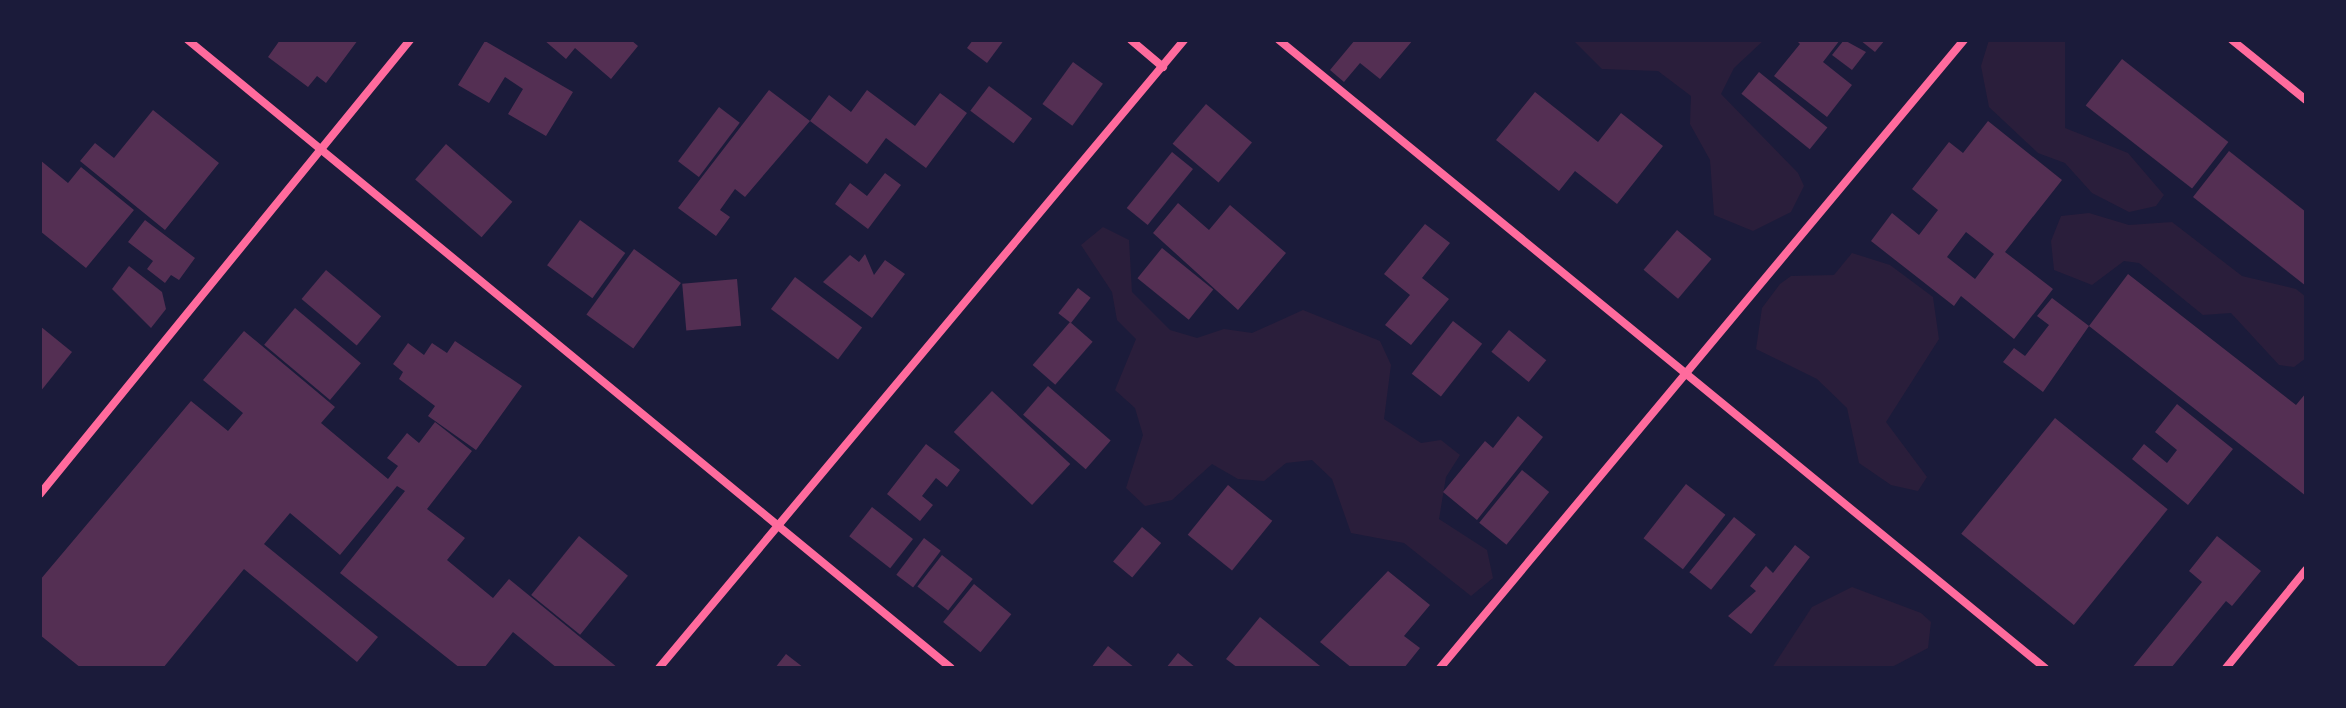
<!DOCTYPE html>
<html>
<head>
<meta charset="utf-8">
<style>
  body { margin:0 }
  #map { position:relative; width:2346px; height:708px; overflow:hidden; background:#1b1b3a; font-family:Commissioner,sans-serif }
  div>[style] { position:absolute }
  .green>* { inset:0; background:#2a1e3b }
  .building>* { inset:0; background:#542f53; transform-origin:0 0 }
  .minor>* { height:8px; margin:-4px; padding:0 4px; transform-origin:4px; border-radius:4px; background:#ff6b9d }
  span { translate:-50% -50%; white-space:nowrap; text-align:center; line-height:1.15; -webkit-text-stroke:6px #1b1b3a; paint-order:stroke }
  .frame { position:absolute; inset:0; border:42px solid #1b1b3a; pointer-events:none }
</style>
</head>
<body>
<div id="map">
  <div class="green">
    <div style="clip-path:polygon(1573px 40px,1764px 40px,1734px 68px,1721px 94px,1798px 173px,1804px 186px,1791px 212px,1753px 231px,1714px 215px,1710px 160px,1690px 124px,1691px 96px,1658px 71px,1602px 69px)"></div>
    <div style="clip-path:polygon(1989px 40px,2065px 40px,2065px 128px,2128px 153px,2164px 195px,2156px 206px,2129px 212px,2092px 193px,2065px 163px,2038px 153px,1989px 107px,1981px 66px)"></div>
    <div style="clip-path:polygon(2089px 213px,2129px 225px,2172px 222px,2242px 276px,2296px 289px,2306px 297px,2306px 358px,2294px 367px,2279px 365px,2231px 313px,2203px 315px,2139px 263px,2124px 261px,2092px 285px,2054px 270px,2051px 241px,2061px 216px)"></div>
    <div style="clip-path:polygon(1103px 227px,1129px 240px,1132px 292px,1170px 330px,1197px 338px,1224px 329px,1252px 333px,1303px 310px,1380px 341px,1391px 365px,1384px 419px,1421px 443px,1441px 440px,1460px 455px,1446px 477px,1439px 519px,1487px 550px,1493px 578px,1471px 596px,1404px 543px,1351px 533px,1332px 479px,1312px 460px,1286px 463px,1264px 481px,1238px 479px,1212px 464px,1172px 500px,1145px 506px,1126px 488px,1143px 435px,1135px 408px,1115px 390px,1136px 339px,1117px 320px,1112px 292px,1081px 245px)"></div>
    <div style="clip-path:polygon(1852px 253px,1890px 265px,1933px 297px,1939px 339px,1886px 422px,1927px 477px,1918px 491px,1891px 485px,1859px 463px,1847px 408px,1817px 379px,1756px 349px,1762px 308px,1780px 284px,1791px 276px,1834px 275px)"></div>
    <div style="clip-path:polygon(1852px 587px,1921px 613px,1931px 622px,1928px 648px,1890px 668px,1772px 668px,1812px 607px)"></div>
  </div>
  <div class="building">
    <div style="clip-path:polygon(280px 40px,358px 40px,326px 83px,317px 76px,308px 87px,268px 57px)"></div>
    <div style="clip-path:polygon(544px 40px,631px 40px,638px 46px,611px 79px,575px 48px,566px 59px)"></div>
    <div style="clip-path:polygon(973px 40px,1004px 40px,987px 63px,967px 48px)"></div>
    <div style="clip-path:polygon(1355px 40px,1413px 40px,1380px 79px,1360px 63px,1344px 82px,1330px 70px)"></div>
    <div style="clip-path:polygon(1796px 40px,1840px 40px,1823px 62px,1852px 85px,1827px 117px,1774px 76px,1800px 44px)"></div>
    <div style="clip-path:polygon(1844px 40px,1866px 52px,1852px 70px,1832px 55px)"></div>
    <div style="clip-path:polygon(1860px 40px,1885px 40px,1875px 52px)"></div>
    <div style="clip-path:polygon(485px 41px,573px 92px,546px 136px,508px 114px,523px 89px,505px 77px,489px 103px,458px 85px)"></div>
    <div style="left:2122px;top:59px;width:135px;height:59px;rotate:38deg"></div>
    <div style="left:1073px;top:62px;width:37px;height:52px;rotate:36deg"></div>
    <div style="left:1759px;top:72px;width:88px;height:28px;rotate:39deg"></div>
    <div style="left:989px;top:86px;width:54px;height:31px;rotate:37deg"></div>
    <div style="clip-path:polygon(769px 90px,810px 121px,745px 197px,735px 189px,720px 210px,730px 217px,716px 236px,678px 208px)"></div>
    <div style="clip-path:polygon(867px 90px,915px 126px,940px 93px,967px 113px,926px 168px,886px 138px,867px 164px,810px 121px,829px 95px,851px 112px)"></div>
    <div style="clip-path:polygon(1535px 92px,1598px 142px,1621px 113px,1663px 146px,1617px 204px,1575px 171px,1559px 191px,1496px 140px)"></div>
    <div style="left:1206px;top:104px;width:60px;height:52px;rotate:40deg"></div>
    <div style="left:719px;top:107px;width:26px;height:68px;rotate:37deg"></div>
    <div style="clip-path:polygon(153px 110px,219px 163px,165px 230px,80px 161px,95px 143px,114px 158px)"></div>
    <div style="clip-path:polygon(evenodd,1988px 121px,2062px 180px,2005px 252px,2053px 289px,2014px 339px,1961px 296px,1954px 306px,1871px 241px,1892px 213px,1919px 235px,1938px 210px,1912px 189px,1949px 142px,1963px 153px,1988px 121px,1966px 232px,1994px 254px,1975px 279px,1947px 257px,1966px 232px)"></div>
    <div style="left:446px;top:144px;width:88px;height:47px;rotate:41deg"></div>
    <div style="clip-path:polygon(2229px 151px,2306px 212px,2306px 286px,2193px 197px)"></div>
    <div style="left:1172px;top:152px;width:27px;height:72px;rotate:39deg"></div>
    <div style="clip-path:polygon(40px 160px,68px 183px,81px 167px,134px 210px,86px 268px,40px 231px)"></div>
    <div style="clip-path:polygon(885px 173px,901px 185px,868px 229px,835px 204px,850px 183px,867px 196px)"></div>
    <div style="clip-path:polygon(1178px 203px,1209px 230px,1230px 205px,1286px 253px,1238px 310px,1153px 233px)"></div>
    <div style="clip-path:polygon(145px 220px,195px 258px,179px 280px,171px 275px,165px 283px,147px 269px,153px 261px,128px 242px)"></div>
    <div style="left:580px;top:220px;width:56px;height:56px;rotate:36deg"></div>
    <div style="clip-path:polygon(1425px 224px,1450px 243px,1422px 278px,1449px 299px,1411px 345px,1385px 325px,1410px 295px,1384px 274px)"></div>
    <div style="left:1677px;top:230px;width:45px;height:52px;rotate:40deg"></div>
    <div style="left:1162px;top:248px;width:66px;height:39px;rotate:39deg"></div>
    <div style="left:634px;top:249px;width:58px;height:81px;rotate:36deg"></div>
    <div style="clip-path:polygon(865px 254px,874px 275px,885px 260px,905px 274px,872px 318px,823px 282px,850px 255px,859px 262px)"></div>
    <div style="clip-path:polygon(129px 266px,162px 292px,166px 309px,151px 328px,112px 289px)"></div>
    <div style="left:326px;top:270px;width:72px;height:38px;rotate:40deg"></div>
    <div style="clip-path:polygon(2128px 274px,2296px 405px,2306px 393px,2306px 496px,2089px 326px)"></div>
    <div style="left:795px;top:277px;width:84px;height:40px;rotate:37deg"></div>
    <div style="left:737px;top:279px;width:47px;height:55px;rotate:85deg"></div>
    <div style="left:1078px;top:288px;width:16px;height:32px;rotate:38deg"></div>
    <div style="clip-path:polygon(2052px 298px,2089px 326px,2043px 392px,2003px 362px,2014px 348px,2025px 356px,2049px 325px,2037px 316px)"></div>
    <div style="left:295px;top:308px;width:86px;height:48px;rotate:40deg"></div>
    <div style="left:1453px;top:321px;width:37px;height:67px;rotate:38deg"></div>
    <div style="left:1070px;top:322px;width:30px;height:57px;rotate:41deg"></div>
    <div style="clip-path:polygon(40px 326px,72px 352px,40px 392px)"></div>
    <div style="left:1509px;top:330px;width:48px;height:28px;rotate:39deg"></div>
    <div style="clip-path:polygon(244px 331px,335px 407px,321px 423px,388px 479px,398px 466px,387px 458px,407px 433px,419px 443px,435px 422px,472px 451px,427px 509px,465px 538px,447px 560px,493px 598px,509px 579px,618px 668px,557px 668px,513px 632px,484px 668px,460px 668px,340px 573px,405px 491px,397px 486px,340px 555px,290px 513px,264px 544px,378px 637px,357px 662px,244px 569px,163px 668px,81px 668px,40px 635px,40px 580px,191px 401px,228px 431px,243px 413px,203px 380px)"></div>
    <div style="clip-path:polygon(455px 341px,522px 386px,476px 450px,428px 416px,435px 406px,399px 379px,403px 372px,393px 364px,408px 343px,424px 355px,432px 343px,447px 353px)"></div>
    <div style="left:1048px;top:386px;width:83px;height:38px;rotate:41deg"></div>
    <div style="left:992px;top:391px;width:107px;height:56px;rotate:43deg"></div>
    <div style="clip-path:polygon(2177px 404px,2233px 449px,2188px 505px,2132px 459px,2144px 444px,2167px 463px,2177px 450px,2155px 432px)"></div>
    <div style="clip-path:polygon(1518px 416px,1543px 437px,1477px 520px,1443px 492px,1485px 441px,1493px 448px)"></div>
    <div style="left:2055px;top:418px;width:145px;height:149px;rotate:39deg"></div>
    <div style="clip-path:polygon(926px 444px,960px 470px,947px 487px,936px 478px,922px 496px,933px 505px,920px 521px,887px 494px)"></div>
    <div style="left:1522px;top:470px;width:35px;height:68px;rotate:39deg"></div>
    <div style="left:1686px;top:484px;width:50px;height:69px;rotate:38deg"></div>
    <div style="left:1228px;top:485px;width:57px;height:64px;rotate:39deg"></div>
    <div style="left:872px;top:507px;width:52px;height:37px;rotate:38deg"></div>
    <div style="left:1734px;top:517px;width:28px;height:71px;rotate:39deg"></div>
    <div style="left:1142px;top:527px;width:25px;height:45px;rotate:40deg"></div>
    <div style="left:579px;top:536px;width:63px;height:76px;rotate:39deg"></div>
    <div style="clip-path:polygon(2217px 536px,2261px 571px,2232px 606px,2226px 601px,2171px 668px,2132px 668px,2202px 582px,2189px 571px)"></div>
    <div style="left:924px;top:538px;width:21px;height:46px;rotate:37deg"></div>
    <div style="clip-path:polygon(1795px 545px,1810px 557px,1751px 634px,1728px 616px,1756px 591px,1750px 586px,1766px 566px,1773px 573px)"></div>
    <div style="left:942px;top:555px;width:39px;height:40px;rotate:38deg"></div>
    <div style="clip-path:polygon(1388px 571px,1430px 605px,1404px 636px,1420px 648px,1404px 668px,1352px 668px,1320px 642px)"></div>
    <div style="left:974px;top:584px;width:48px;height:49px;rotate:39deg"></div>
    <div style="clip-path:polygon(1260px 617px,1320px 666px,1318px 668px,1238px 668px,1226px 659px)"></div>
    <div style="clip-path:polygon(1108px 646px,1135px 668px,1091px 668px)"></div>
    <div style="clip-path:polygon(1178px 653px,1196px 668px,1166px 668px)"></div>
    <div style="clip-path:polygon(786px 654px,804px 668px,775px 668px)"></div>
  </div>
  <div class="minor">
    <div style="left:188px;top:40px;width:988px;rotate:39.46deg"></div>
    <div style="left:1131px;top:40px;width:42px;rotate:40.2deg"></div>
    <div style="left:1279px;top:40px;width:991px;rotate:39.35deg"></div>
    <div style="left:2232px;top:40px;width:95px;rotate:39deg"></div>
    <div style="left:40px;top:494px;width:586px;rotate:-50.82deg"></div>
    <div style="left:659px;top:668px;width:819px;rotate:-50.1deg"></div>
    <div style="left:1440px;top:668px;width:818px;rotate:-50.16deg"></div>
    <div style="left:2226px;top:668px;width:127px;rotate:-50.8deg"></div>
  </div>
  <div class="frame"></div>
</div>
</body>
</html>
